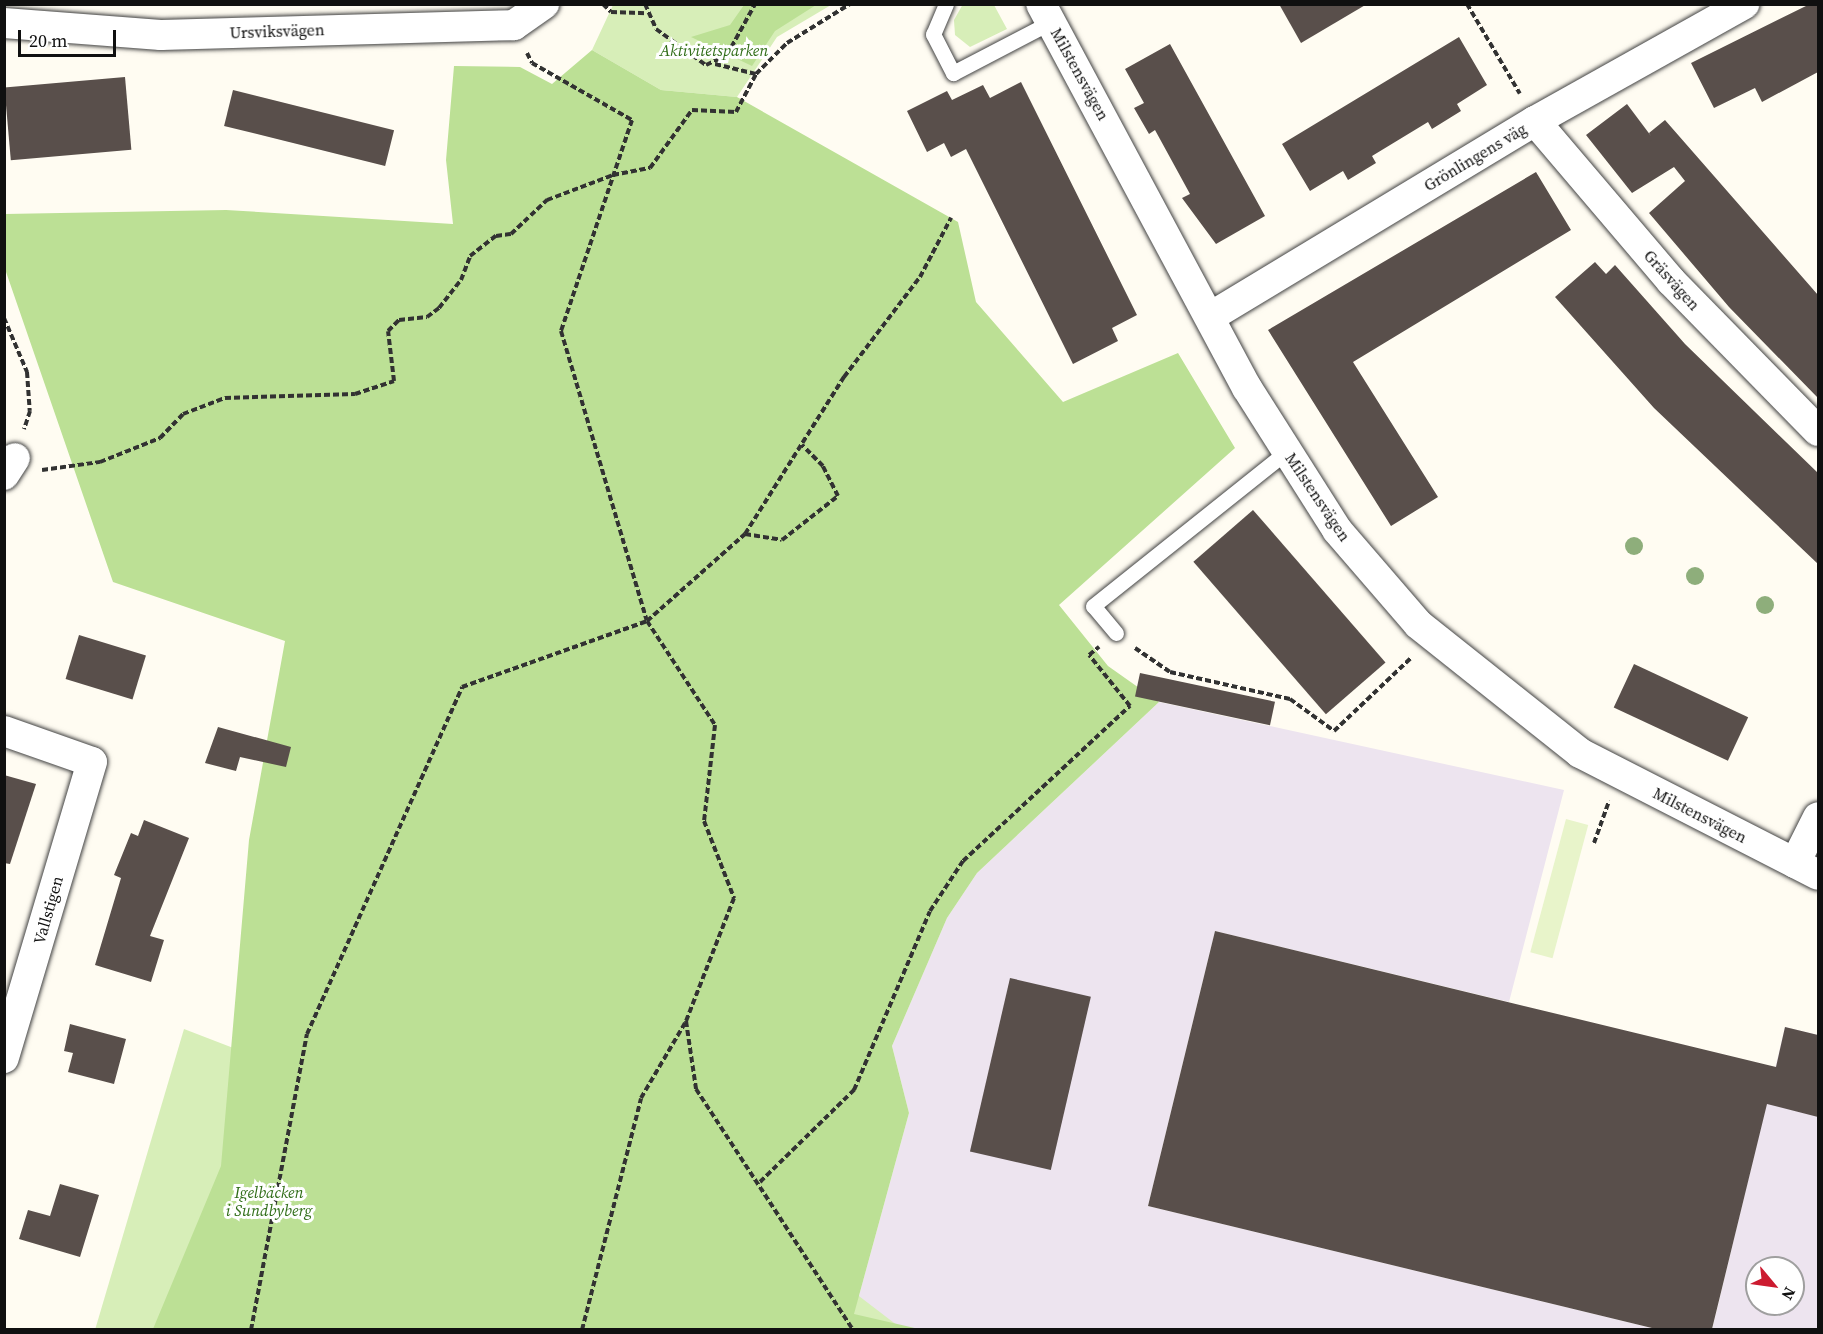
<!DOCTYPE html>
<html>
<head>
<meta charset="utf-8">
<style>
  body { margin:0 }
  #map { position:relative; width:1823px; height:1334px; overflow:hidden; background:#fffcf2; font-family:"Source Serif 4",serif }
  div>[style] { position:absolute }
  .industrial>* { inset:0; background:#ede4ef }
  .green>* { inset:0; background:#d7eeb8 }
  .forest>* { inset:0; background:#bce095 }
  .pitch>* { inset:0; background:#e8f4ca; transform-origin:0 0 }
  .building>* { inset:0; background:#594f4b; transform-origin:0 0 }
  .path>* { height:4px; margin-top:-2px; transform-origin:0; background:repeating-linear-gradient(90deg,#323232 0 6px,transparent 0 9px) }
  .roads { filter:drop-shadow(0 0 2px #434343) drop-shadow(0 0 2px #434343) }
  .lane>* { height:15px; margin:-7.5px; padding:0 7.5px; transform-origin:7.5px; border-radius:7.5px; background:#fff }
  .street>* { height:30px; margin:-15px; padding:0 15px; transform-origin:15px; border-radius:15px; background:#fff }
  .trees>* { width:18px; height:18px; margin:-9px; border-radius:50%; background:#8eae7b }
  span { translate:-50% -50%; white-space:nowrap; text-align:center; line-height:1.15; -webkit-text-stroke:6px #fff; paint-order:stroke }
  .street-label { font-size:16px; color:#101010 }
  .park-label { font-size:16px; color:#316e19; font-style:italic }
  .frame { position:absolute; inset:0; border:6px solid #101010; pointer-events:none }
  .north { position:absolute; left:1745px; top:1256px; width:60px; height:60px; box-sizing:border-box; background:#fff; border:2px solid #9f9f9f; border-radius:50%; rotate:119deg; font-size:16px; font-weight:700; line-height:24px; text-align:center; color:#101010 }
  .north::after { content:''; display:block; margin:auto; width:21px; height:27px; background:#cc1b30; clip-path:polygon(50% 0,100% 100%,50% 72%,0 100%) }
  .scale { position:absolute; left:18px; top:30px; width:98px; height:27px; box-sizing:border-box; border:3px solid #101010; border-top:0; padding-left:8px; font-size:18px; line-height:21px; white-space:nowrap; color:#101010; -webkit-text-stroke:4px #fff; paint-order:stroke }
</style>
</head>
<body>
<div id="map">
  <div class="industrial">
    <div style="clip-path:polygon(1159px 702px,1564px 790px,1509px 1002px,1215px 931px,1148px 1206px,1656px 1329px,919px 1330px,854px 1314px,909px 1113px,892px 1046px,947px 918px,977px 873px)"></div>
    <div style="clip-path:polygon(evenodd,1785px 1027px,1818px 1035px,1818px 1329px,1712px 1330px,1785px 1027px,1757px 1268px,1793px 1268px,1793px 1304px,1757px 1304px,1757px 1268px)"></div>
  </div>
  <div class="green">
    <div style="clip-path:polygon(963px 4px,994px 5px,1007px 29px,970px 47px,955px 35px,954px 20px)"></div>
    <div style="clip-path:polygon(613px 5px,831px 5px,777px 37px,737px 97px,661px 90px,592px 50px)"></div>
    <div style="clip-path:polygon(184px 1029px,838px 1280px,902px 1329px,95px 1330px)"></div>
  </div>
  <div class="forest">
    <div style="clip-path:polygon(744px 5px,744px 4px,816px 5px,775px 31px,752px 66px,691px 37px,730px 25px)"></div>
    <div style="clip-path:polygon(592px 50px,661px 90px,737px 97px,958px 222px,976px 302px,1063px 402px,1178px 353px,1235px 448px,1059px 605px,1108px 666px,1159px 702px,977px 873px,947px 918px,892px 1046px,909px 1113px,854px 1314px,919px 1329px,153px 1329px,221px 1166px,249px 840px,285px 641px,113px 582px,5px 269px,5px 214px,226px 210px,453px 224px,446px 160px,454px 66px,520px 67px,552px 84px)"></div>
  </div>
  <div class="pitch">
    <div style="left:1566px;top:819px;width:23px;height:138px;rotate:15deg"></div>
  </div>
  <div class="building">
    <div style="clip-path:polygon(1279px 4px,1367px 4px,1301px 43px)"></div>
    <div style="clip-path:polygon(1810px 4px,1818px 4px,1818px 72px,1762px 102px,1755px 88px,1714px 108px,1691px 63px)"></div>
    <div style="clip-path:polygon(1459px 37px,1487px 85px,1457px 104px,1461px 111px,1432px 129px,1428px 122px,1372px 156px,1376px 163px,1348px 180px,1343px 171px,1310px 191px,1282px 144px)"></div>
    <div style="clip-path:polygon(1170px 44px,1265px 216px,1216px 244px,1182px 198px,1190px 194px,1155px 130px,1149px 134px,1134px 108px,1144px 103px,1125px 69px)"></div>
    <div style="left:125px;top:77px;width:73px;height:121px;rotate:85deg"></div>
    <div style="clip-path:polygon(1021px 82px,1137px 315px,1112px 328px,1118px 341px,1073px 364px,966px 149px,951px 157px,944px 143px,927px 152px,907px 111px,947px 91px,952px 100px,983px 85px,990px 98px)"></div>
    <div style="left:233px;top:90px;width:166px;height:37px;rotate:14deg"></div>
    <div style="clip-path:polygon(1627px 104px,1651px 136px,1649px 133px,1665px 120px,1818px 295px,1818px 398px,1729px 307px,1649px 213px,1685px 181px,1674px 167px,1632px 193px,1586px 135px)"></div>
    <div style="clip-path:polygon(1536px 172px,1571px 230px,1353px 362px,1438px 497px,1391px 526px,1268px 330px)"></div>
    <div style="clip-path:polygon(1595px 262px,1606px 274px,1615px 265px,1685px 344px,1818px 473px,1818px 564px,1654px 408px,1555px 297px)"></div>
    <div style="left:1253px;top:510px;width:202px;height:79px;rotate:49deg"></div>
    <div style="left:79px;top:635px;width:70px;height:46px;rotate:17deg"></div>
    <div style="left:1634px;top:664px;width:126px;height:48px;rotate:25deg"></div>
    <div style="left:1140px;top:673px;width:138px;height:24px;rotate:12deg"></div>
    <div style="clip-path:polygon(218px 727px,291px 747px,286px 767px,240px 757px,236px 771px,205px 763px)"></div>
    <div style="clip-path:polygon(4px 775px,36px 784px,10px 864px,4px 863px)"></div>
    <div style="clip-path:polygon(144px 820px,189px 838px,150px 936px,164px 940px,151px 982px,95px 965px,121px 878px,114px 875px,131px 833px,138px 836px)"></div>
    <div style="clip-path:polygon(1215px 931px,1776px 1067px,1785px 1027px,1818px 1035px,1818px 1117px,1767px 1104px,1712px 1329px,1656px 1329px,1148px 1206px)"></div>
    <div style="left:1010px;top:978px;width:83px;height:178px;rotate:13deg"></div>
    <div style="clip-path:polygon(70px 1024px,126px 1039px,114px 1084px,68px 1072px,73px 1053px,64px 1051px)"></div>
    <div style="clip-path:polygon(60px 1184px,99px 1195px,80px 1257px,19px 1239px,28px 1210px,50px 1216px)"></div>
  </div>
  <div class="path">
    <div style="left:603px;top:4px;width:11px;rotate:45deg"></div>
    <div style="left:611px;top:12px;width:36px;rotate:2deg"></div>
    <div style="left:645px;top:4px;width:27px;rotate:66deg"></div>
    <div style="left:656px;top:29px;width:62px;rotate:35.8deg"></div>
    <div style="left:706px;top:65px;width:23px;rotate:-25deg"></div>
    <div style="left:727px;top:55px;width:58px;rotate:-61.2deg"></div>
    <div style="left:1467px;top:4px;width:104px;rotate:59.5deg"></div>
    <div style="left:527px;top:53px;width:11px;rotate:63deg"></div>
    <div style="left:532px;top:63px;width:115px;rotate:29.7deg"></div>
    <div style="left:632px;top:120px;width:223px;rotate:108.6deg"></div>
    <div style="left:561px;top:331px;width:302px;rotate:73.5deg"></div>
    <div style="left:647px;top:621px;width:131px;rotate:-41.6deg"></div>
    <div style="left:745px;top:534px;width:186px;rotate:-57.8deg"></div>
    <div style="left:844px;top:377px;width:126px;rotate:-52.8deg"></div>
    <div style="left:920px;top:277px;width:67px;rotate:-62.3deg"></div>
    <div style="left:715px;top:64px;width:42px;rotate:13.7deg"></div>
    <div style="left:4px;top:318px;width:59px;rotate:66.9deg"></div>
    <div style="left:27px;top:372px;width:39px;rotate:86deg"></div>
    <div style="left:30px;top:411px;width:19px;rotate:108deg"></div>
    <div style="left:42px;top:470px;width:59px;rotate:-7.9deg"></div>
    <div style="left:100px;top:462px;width:65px;rotate:-21.8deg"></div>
    <div style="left:160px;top:438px;width:33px;rotate:-46deg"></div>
    <div style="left:183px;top:414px;width:45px;rotate:-20.9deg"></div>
    <div style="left:225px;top:398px;width:130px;rotate:-1.8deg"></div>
    <div style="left:355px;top:394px;width:41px;rotate:-18.4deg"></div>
    <div style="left:394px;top:381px;width:50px;rotate:-96.8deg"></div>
    <div style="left:388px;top:331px;width:16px;rotate:-45deg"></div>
    <div style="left:399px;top:320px;width:28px;rotate:-6deg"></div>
    <div style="left:427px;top:317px;width:15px;rotate:-37deg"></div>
    <div style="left:439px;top:308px;width:36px;rotate:-52deg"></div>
    <div style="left:461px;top:280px;width:26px;rotate:-69deg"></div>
    <div style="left:470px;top:256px;width:33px;rotate:-38deg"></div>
    <div style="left:496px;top:236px;width:15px;rotate:-8deg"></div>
    <div style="left:511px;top:234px;width:50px;rotate:-43.4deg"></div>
    <div style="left:547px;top:200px;width:71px;rotate:-20.7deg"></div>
    <div style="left:613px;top:175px;width:38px;rotate:-11deg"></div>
    <div style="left:650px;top:168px;width:72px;rotate:-54.1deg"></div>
    <div style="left:692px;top:110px;width:44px;rotate:2.6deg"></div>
    <div style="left:736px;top:112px;width:43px;rotate:-62.2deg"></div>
    <div style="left:756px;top:74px;width:44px;rotate:-45deg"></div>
    <div style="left:787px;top:43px;width:74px;rotate:-31.8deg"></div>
    <div style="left:745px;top:534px;width:37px;rotate:9deg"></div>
    <div style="left:782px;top:540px;width:71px;rotate:-38.2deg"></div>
    <div style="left:838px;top:496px;width:34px;rotate:-117deg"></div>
    <div style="left:823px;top:466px;width:30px;rotate:-135deg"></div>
    <div style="left:1135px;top:648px;width:42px;rotate:34.4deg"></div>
    <div style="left:1170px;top:672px;width:123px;rotate:12.7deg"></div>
    <div style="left:1290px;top:699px;width:54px;rotate:36deg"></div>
    <div style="left:1334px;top:731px;width:106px;rotate:-43.5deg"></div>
    <div style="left:1594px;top:843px;width:45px;rotate:-70.3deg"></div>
    <div style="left:760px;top:1182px;width:132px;rotate:-44.4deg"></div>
    <div style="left:854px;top:1090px;width:194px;rotate:-67deg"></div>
    <div style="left:930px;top:911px;width:60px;rotate:-56.6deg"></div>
    <div style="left:963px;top:861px;width:228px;rotate:-42.9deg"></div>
    <div style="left:1130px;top:706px;width:65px;rotate:-128.8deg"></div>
    <div style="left:1089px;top:655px;width:13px;rotate:-39deg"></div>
    <div style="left:251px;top:1330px;width:301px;rotate:-79.3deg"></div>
    <div style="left:307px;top:1034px;width:380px;rotate:-65.9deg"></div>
    <div style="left:462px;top:687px;width:196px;rotate:-19.6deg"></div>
    <div style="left:647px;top:621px;width:124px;rotate:56.8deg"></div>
    <div style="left:715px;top:725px;width:97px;rotate:96.5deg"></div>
    <div style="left:704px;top:821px;width:83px;rotate:68.7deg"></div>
    <div style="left:734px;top:898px;width:132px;rotate:111.3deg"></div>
    <div style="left:686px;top:1021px;width:69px;rotate:81.6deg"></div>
    <div style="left:696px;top:1089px;width:288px;rotate:56.9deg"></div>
    <div style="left:582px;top:1330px;width:239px;rotate:-75.7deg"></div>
    <div style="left:641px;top:1098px;width:87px;rotate:-59.6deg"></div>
  </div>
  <div class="roads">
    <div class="lane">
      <div style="left:946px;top:4px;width:33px;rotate:113deg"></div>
      <div style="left:933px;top:34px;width:44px;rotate:62.9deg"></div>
      <div style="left:953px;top:73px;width:110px;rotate:-27.5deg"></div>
      <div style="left:1116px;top:633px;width:35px;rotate:-130deg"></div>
      <div style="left:1093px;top:606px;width:248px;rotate:-38.6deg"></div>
    </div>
    <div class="street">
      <div style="left:1041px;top:4px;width:436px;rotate:61.8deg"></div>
      <div style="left:1247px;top:388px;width:168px;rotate:57.6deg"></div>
      <div style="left:1337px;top:530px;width:124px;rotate:49.2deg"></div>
      <div style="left:1418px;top:624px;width:207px;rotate:38.5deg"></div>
      <div style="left:1580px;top:753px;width:267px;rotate:27.1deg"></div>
      <div style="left:4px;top:23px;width:157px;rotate:4.4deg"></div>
      <div style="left:161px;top:35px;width:353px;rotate:-1.6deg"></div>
      <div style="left:514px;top:25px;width:37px;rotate:-35deg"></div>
      <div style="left:1535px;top:121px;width:210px;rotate:49.6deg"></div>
      <div style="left:1671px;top:281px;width:210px;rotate:45.6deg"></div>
      <div style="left:1210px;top:317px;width:380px;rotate:-31.1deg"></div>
      <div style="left:1535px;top:121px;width:240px;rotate:-29.2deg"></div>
      <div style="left:4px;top:475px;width:20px;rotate:-57deg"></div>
      <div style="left:4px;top:731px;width:93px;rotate:19.4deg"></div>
      <div style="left:92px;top:762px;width:309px;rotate:106.6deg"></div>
      <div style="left:1795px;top:863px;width:51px;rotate:-63.4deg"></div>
    </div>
  </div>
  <div class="trees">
    <div style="left:1634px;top:546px"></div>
    <div style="left:1695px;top:576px"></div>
    <div style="left:1765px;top:605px"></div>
  </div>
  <div class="street-label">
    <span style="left:277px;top:31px;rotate:-2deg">Ursviksvägen</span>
    <span style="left:1080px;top:74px;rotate:61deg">Milstensvägen</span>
    <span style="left:1475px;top:157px;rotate:-31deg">Grönlingens väg</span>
    <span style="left:1672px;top:280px;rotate:48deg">Gräsvägen</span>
    <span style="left:1318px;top:497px;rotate:56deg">Milstensvägen</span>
    <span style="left:1700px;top:815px;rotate:27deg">Milstensvägen</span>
    <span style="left:48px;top:910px;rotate:-74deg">Vallstigen</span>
  </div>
  <div class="park-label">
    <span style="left:714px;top:50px">Aktivitetsparken</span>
    <span style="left:269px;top:1201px">Igelbäcken<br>i Sundbyberg</span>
  </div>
  <div class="frame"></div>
  <div class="north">N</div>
  <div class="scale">20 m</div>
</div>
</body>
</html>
